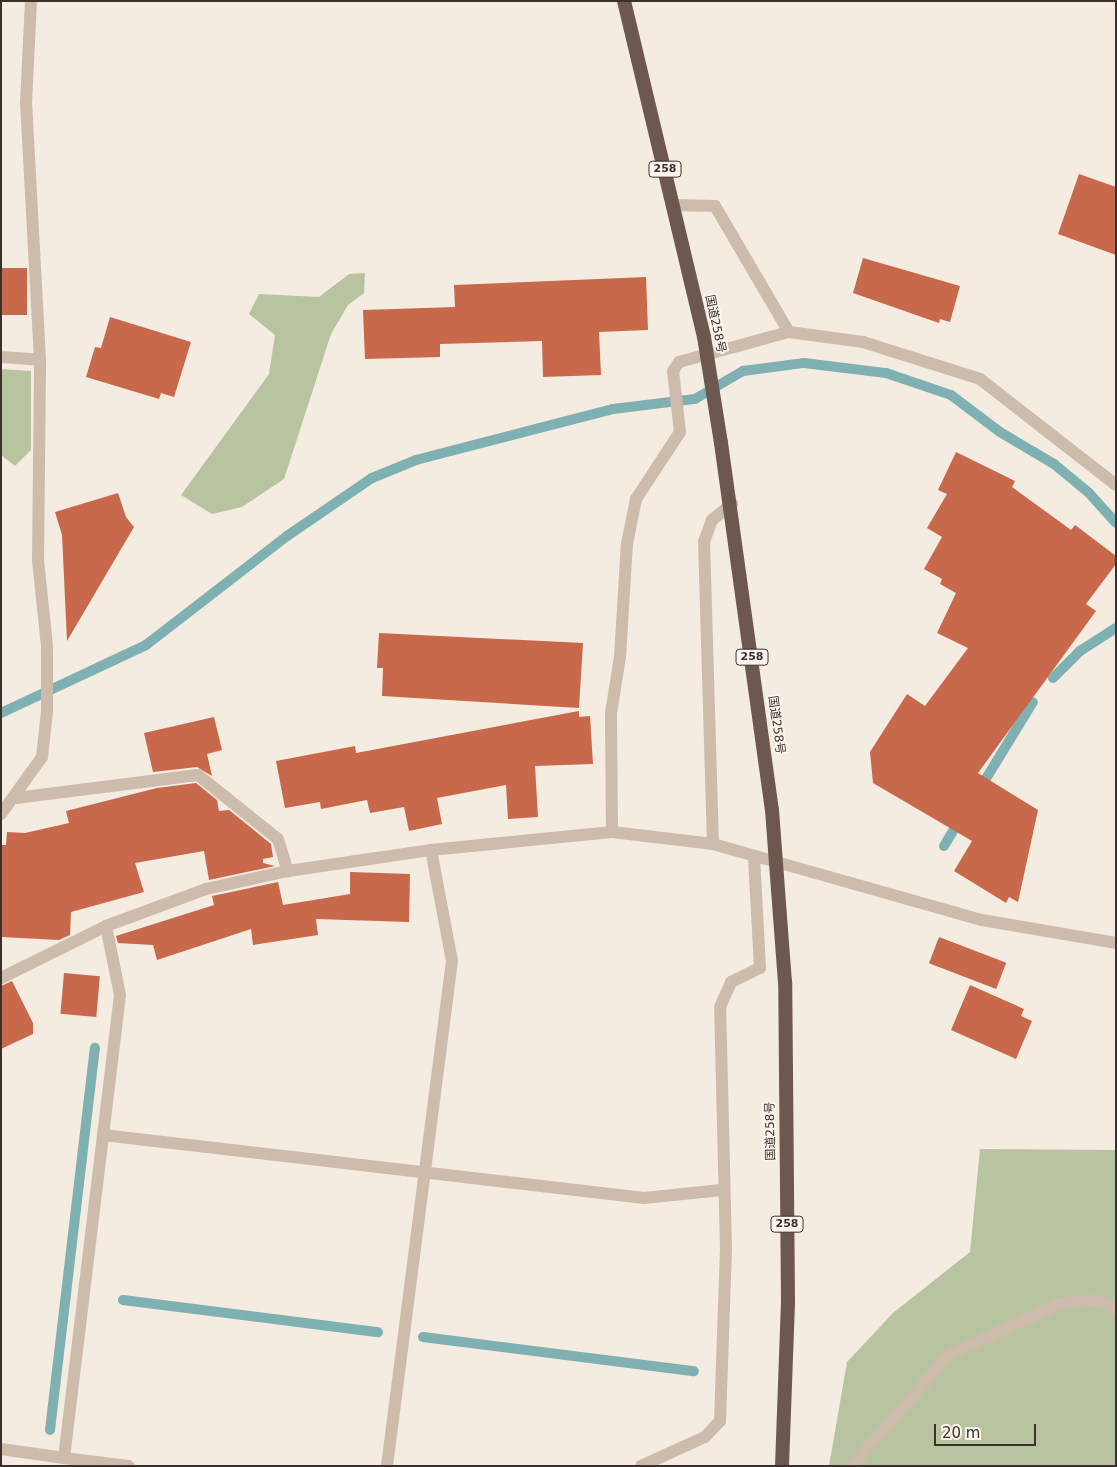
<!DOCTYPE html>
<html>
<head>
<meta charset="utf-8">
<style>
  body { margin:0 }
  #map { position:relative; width:1117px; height:1467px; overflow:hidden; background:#f4ebe1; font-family:"DejaVu Sans","Noto Sans JP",sans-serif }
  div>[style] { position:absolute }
  .green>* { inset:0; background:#b8c4a0 }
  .stream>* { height:10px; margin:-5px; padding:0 5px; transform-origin:5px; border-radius:5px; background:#7fb0b2 }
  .building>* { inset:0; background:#c8694b; transform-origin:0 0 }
  .minor>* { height:12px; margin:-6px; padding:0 6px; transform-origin:6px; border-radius:6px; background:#cdbbac }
  .trunk>* { height:14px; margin:-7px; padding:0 7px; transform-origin:7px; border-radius:7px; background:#6c584f }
  .trunk-bridge>* { height:14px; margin:-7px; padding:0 7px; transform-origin:7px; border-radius:7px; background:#6c584f }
  span { translate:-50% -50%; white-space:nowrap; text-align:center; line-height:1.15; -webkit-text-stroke:4px #fbf5ee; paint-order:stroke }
  .shield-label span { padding:1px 4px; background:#fbf5ee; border:1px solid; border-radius:4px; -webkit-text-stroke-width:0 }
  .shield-label { font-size:11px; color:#3b302b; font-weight:700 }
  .street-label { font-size:12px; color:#3b302b }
  .frame { position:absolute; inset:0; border:2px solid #3b302b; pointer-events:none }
  .scale { position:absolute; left:934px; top:1424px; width:102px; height:22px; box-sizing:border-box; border:2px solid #3b302b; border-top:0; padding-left:6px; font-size:15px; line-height:18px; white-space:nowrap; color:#3b302b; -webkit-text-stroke:4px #fbf5ee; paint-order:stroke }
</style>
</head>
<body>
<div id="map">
  <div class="green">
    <div style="clip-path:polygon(365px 273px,364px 293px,348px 305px,331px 334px,284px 479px,242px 507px,212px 514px,181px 495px,269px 374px,275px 335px,249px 314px,259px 294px,319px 297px,349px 274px)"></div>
    <div style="clip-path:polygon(1px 369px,31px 371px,31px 450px,15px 466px,1px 455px)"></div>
    <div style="clip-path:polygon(980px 1149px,1116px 1150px,1116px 1466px,829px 1466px,847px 1362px,893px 1313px,970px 1252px)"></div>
  </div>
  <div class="stream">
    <div style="left:1053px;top:678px;width:38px;rotate:-45deg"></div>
    <div style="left:1080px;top:651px;width:43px;rotate:-32.6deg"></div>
    <div style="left:1px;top:713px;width:160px;rotate:-25.1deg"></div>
    <div style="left:146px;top:645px;width:178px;rotate:-37.7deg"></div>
    <div style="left:287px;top:536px;width:103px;rotate:-34.3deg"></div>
    <div style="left:372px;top:478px;width:48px;rotate:-22.2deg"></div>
    <div style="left:416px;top:460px;width:203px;rotate:-14.5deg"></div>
    <div style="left:613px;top:409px;width:83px;rotate:-7deg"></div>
    <div style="left:695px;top:399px;width:56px;rotate:-30.3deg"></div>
    <div style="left:743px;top:371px;width:62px;rotate:-7.5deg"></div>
    <div style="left:804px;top:363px;width:83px;rotate:7deg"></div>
    <div style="left:886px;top:373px;width:69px;rotate:18.7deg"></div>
    <div style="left:951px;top:395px;width:61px;rotate:37.1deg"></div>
    <div style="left:1000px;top:432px;width:63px;rotate:30.7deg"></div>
    <div style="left:1054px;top:464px;width:45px;rotate:39.6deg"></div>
    <div style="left:1089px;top:493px;width:40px;rotate:48deg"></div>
    <div style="left:979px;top:790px;width:103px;rotate:-58.5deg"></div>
    <div style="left:944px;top:846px;width:31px;rotate:-59deg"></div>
    <div style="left:123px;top:1300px;width:257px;rotate:7.2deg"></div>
    <div style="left:423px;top:1337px;width:273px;rotate:7.2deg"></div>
    <div style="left:50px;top:1430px;width:385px;rotate:-83.3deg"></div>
  </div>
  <div class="building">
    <div style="clip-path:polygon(1079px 174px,1116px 187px,1116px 255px,1058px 234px)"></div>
    <div style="clip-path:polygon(863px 258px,960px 286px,950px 322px,940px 319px,939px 323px,853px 293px)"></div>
    <div style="left:1px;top:268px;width:26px;height:47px"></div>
    <div style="clip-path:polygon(646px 277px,648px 330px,599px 332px,601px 375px,543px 377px,542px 341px,440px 344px,440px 357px,365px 359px,363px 310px,455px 307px,454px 285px)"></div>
    <div style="clip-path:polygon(110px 317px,191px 342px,174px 397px,161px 393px,159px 399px,86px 377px,95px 347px,101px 348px)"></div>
    <div style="clip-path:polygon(956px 452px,1015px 481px,1012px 487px,1071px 530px,1075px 525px,1116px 556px,1116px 564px,1086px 604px,1096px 611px,978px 773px,1038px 810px,1018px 902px,1009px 897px,1006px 903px,954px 871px,972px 841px,873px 783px,870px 752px,907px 694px,925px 706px,968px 648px,937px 633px,956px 593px,940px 584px,942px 579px,924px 569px,942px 537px,927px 528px,947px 494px,938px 490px)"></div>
    <div style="clip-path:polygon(118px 493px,126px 517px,134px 527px,67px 641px,62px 535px,55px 512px)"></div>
    <div style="clip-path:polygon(379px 633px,583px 643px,579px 708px,382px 696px,383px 668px,377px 668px)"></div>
    <div style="clip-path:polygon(579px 711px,579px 717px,590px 716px,593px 764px,535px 766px,538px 817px,508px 819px,506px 785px,437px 798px,442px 824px,409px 831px,404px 807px,370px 813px,367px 800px,321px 809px,320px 802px,285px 808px,276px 761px,355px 746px,356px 753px)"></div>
    <div style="clip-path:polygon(214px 717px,222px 750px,207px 754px,212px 776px,197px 767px,153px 772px,144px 733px)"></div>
    <div style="clip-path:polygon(196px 783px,217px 800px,219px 811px,229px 810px,271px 844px,273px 857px,263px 859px,263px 863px,275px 866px,209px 880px,204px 851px,135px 863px,144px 892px,71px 912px,70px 935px,59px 940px,1px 937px,1px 845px,6px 845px,7px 832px,25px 833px,69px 823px,66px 811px,157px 788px)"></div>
    <div style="clip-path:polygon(350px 872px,410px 874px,409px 922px,316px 919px,318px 935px,253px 945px,251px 929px,157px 960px,153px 945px,118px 943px,116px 936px,214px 905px,212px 896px,278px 882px,283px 905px,350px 894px)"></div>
    <div style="left:939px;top:937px;width:72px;height:28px;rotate:21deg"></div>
    <div style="left:64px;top:973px;width:36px;height:41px;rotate:5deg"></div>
    <div style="clip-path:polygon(12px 981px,33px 1023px,33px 1034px,1px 1049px,1px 986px)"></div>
    <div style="clip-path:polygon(970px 985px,1024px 1009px,1021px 1016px,1032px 1021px,1016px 1059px,951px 1030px)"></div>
  </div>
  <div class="minor">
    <div style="left:674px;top:205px;width:41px;rotate:1.4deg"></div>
    <div style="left:715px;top:206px;width:146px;rotate:59.6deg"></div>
    <div style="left:1px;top:357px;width:39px;rotate:4deg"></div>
    <div style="left:16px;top:798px;width:183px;rotate:-7.2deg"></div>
    <div style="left:198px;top:775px;width:102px;rotate:38.7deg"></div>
    <div style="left:278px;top:839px;width:34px;rotate:73deg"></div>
    <div style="left:1px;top:814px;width:70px;rotate:-54.3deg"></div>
    <div style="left:42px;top:757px;width:45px;rotate:-83.7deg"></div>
    <div style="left:47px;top:712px;width:66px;rotate:-90deg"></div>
    <div style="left:47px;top:646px;width:85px;rotate:-96deg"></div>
    <div style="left:38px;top:561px;width:201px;rotate:-89.4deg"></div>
    <div style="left:40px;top:360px;width:257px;rotate:-93.1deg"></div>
    <div style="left:26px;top:103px;width:102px;rotate:-87.2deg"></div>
    <div style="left:612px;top:832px;width:119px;rotate:-90.5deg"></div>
    <div style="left:611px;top:713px;width:57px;rotate:-80.9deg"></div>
    <div style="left:620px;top:657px;width:113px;rotate:-86.5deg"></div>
    <div style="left:627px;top:544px;width:46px;rotate:-78.7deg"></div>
    <div style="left:636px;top:499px;width:80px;rotate:-56.7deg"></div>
    <div style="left:680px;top:432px;width:61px;rotate:-96.5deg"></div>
    <div style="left:673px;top:371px;width:11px;rotate:-56deg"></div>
    <div style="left:679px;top:362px;width:114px;rotate:-15.3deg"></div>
    <div style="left:789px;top:332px;width:75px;rotate:7.7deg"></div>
    <div style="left:863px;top:342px;width:123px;rotate:17.5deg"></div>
    <div style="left:980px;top:379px;width:172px;rotate:37.9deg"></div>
    <div style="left:713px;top:844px;width:302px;rotate:-91.7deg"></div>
    <div style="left:704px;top:542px;width:23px;rotate:-70deg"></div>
    <div style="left:712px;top:520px;width:26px;rotate:-39deg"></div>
    <div style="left:106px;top:926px;width:70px;rotate:78.5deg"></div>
    <div style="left:120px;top:995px;width:466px;rotate:96.9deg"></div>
    <div style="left:64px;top:1458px;width:65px;rotate:7deg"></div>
    <div style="left:1px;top:978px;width:117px;rotate:-26.3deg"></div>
    <div style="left:106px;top:926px;width:107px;rotate:-20.3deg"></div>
    <div style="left:206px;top:889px;width:84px;rotate:-12.4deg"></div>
    <div style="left:288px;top:871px;width:145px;rotate:-8.4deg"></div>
    <div style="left:431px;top:850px;width:182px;rotate:-5.7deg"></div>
    <div style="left:612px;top:832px;width:102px;rotate:6.8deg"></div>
    <div style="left:713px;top:844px;width:280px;rotate:15.8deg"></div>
    <div style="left:982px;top:920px;width:136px;rotate:9.7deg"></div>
    <div style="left:103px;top:1135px;width:545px;rotate:6.64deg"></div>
    <div style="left:644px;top:1198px;width:78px;rotate:-5.9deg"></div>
    <div style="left:1px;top:1449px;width:64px;rotate:8.1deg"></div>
    <div style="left:387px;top:1466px;width:509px;rotate:-82.67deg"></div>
    <div style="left:452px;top:961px;width:113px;rotate:-100.7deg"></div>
    <div style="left:641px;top:1466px;width:70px;rotate:-24.4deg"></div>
    <div style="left:705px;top:1437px;width:22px;rotate:-47deg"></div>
    <div style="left:720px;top:1421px;width:173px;rotate:-88deg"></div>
    <div style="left:726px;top:1248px;width:241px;rotate:-91.4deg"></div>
    <div style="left:720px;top:1007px;width:27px;rotate:-66deg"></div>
    <div style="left:731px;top:982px;width:32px;rotate:-26deg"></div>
    <div style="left:760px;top:968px;width:112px;rotate:-93.1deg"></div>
    <div style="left:852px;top:1466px;width:147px;rotate:-48.9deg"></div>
    <div style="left:949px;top:1355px;width:121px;rotate:-24.9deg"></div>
    <div style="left:1059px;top:1304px;width:37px;rotate:-6deg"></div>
    <div style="left:1096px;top:1300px;width:22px;rotate:22deg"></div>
  </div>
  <div class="trunk">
    <div style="left:624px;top:1px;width:345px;rotate:76.6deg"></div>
    <div style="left:721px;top:443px;width:371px;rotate:82.1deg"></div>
    <div style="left:782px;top:1466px;width:164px;rotate:-87.9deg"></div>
    <div style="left:788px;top:1302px;width:320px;rotate:-90.5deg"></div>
  </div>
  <div class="trunk-bridge">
    <div style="left:704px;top:337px;width:107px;rotate:80.9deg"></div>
    <div style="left:772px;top:810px;width:172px;rotate:85.7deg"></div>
  </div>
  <div class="shield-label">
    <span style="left:665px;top:169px">258</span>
    <span style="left:752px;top:657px">258</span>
    <span style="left:787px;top:1224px">258</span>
  </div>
  <div class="street-label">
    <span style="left:715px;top:324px;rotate:78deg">国道258号</span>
    <span style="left:776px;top:725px;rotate:82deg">国道258号</span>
    <span style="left:771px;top:1131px;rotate:-91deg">国道258号</span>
  </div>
  <div class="frame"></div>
  <div class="scale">20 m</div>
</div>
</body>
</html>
